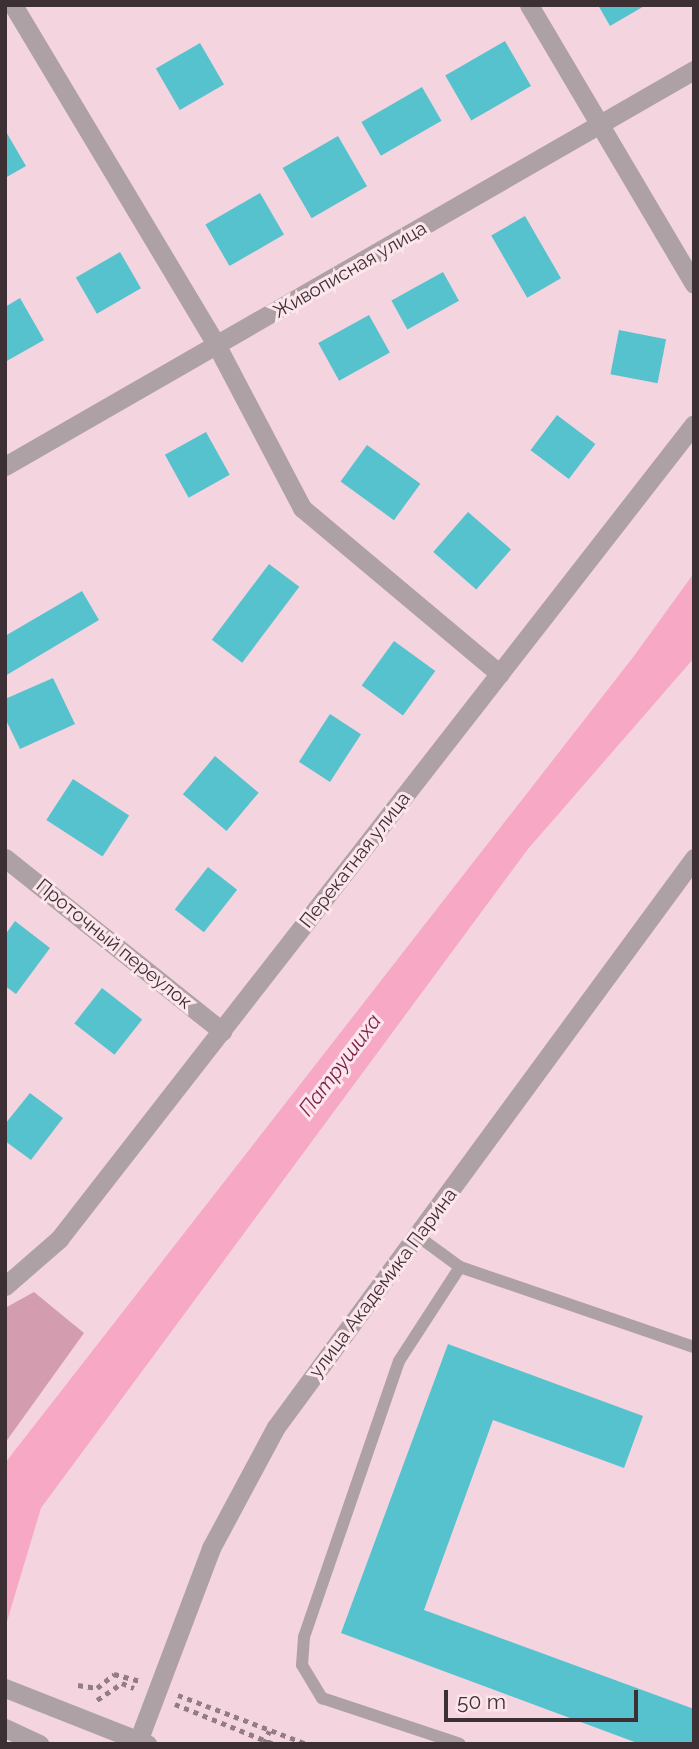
<!DOCTYPE html>
<html>
<head>
<meta charset="utf-8">
<style>
  body { margin:0 }
  #map { position:relative; width:699px; height:1749px; overflow:hidden; background:#f4d5df; font-family:Raleway,sans-serif }
  div>[style] { position:absolute }
  .green>* { inset:0; background:#d39daf }
  .water>* { inset:0; background:#f7a8c4 }
  .building>* { inset:0; background:#56c2ce; transform-origin:0 0 }
  .path>* { height:4.5px; margin-top:-2.25px; transform-origin:0; background:repeating-linear-gradient(90deg,#927d84 0 5px,transparent 0 10px) }
  .service>* { height:12px; margin:-6px; padding:0 6px; transform-origin:6px; border-radius:6px; background:#aea1a5 }
  .minor>* { height:19px; margin:-9.5px; padding:0 9.5px; transform-origin:9.5px; border-radius:9.5px; background:#aea1a5 }
  span { translate:-50% -50%; white-space:nowrap; text-align:center; line-height:1.15; -webkit-text-stroke:6px #fde5ec; paint-order:stroke }
  .street-label { font-size:19px; color:#3c3034 }
  .water-label { font-size:21px; color:#791f48; font-style:italic }
  .frame { position:absolute; inset:0; border:7px solid #3c3034; pointer-events:none }
  .scale { position:absolute; left:444px; top:1690px; width:194px; height:32px; box-sizing:border-box; border:4px solid #3c3034; border-top:0; padding-left:9px; font-size:21px; line-height:24px; white-space:nowrap; color:#3c3034; -webkit-text-stroke:5px #fde5ec; paint-order:stroke }
</style>
</head>
<body>
<div id="map">
  <div class="green">
    <div style="clip-path:polygon(34px 1292px,84px 1333px,5px 1443px,5px 1308px)"></div>
  </div>
  <div class="water">
    <div style="clip-path:polygon(694px 573px,694px 658px,528px 849px,41px 1508px,5px 1628px,5px 1463px,634px 656px)"></div>
  </div>
  <div class="building">
    <div style="clip-path:polygon(598px 5px,646px 5px,610px 26px)"></div>
    <div style="left:505px;top:41px;width:52px;height:69px;rotate:60deg"></div>
    <div style="left:200px;top:43px;width:48px;height:51px;rotate:60deg"></div>
    <div style="left:422px;top:87px;width:39px;height:70px;rotate:60deg"></div>
    <div style="clip-path:polygon(5px 130px,26px 166px,5px 178px)"></div>
    <div style="left:338px;top:136px;width:58px;height:64px;rotate:60deg"></div>
    <div style="left:260px;top:193px;width:48px;height:63px;rotate:60deg"></div>
    <div style="left:525px;top:216px;width:72px;height:39px;rotate:60deg"></div>
    <div style="left:120px;top:252px;width:42px;height:51px;rotate:60deg"></div>
    <div style="left:443px;top:272px;width:33px;height:59px;rotate:61deg"></div>
    <div style="clip-path:polygon(20px 298px,44px 340px,5px 362px,5px 307px)"></div>
    <div style="left:369px;top:315px;width:43px;height:58px;rotate:61deg"></div>
    <div style="left:619px;top:330px;width:48px;height:45px;rotate:11deg"></div>
    <div style="left:557px;top:415px;width:48px;height:44px;rotate:37deg"></div>
    <div style="left:206px;top:432px;width:49px;height:47px;rotate:61deg"></div>
    <div style="left:367px;top:445px;width:66px;height:45px;rotate:36deg"></div>
    <div style="left:468px;top:512px;width:57px;height:53px;rotate:41deg"></div>
    <div style="left:269px;top:564px;width:38px;height:95px;rotate:37deg"></div>
    <div style="clip-path:polygon(82px 591px,99px 620px,5px 676px,5px 636px)"></div>
    <div style="left:394px;top:641px;width:51px;height:55px;rotate:36deg"></div>
    <div style="clip-path:polygon(53px 678px,75px 724px,20px 749px,5px 718px,5px 699px)"></div>
    <div style="left:330px;top:714px;width:37px;height:57px;rotate:33deg"></div>
    <div style="left:215px;top:756px;width:57px;height:50px;rotate:40deg"></div>
    <div style="left:73px;top:779px;width:67px;height:49px;rotate:33deg"></div>
    <div style="left:208px;top:867px;width:37px;height:54px;rotate:38deg"></div>
    <div style="clip-path:polygon(15px 921px,50px 948px,16px 994px,5px 986px,5px 935px)"></div>
    <div style="left:102px;top:988px;width:51px;height:45px;rotate:38deg"></div>
    <div style="clip-path:polygon(30px 1093px,63px 1118px,31px 1160px,5px 1141px,5px 1124px)"></div>
    <div style="clip-path:polygon(448px 1344px,643px 1416px,624px 1468px,493px 1420px,424px 1610px,694px 1709px,694px 1744px,640px 1744px,341px 1633px)"></div>
  </div>
  <div class="path">
    <div style="left:78px;top:1685px;width:19px;rotate:9deg"></div>
    <div style="left:97px;top:1688px;width:22px;rotate:-39deg"></div>
    <div style="left:114px;top:1674px;width:27px;rotate:15deg"></div>
    <div style="left:178px;top:1695px;width:138px;rotate:20.8deg"></div>
    <div style="left:97px;top:1700px;width:30px;rotate:-34deg"></div>
    <div style="left:122px;top:1683px;width:13px;rotate:23deg"></div>
    <div style="left:175px;top:1704px;width:107px;rotate:22deg"></div>
    <div style="left:264px;top:1744px;width:14px;rotate:-69deg"></div>
  </div>
  <div class="service">
    <div style="left:419px;top:1237px;width:51px;rotate:36.2deg"></div>
    <div style="left:460px;top:1267px;width:247px;rotate:18.9deg"></div>
    <div style="left:460px;top:1267px;width:112px;rotate:123deg"></div>
    <div style="left:399px;top:1361px;width:292px;rotate:109deg"></div>
    <div style="left:304px;top:1637px;width:28px;rotate:94deg"></div>
    <div style="left:302px;top:1665px;width:39px;rotate:59deg"></div>
    <div style="left:322px;top:1698px;width:145px;rotate:18.4deg"></div>
  </div>
  <div class="minor">
    <div style="left:13px;top:5px;width:397px;rotate:59.1deg"></div>
    <div style="left:217px;top:346px;width:183px;rotate:62.3deg"></div>
    <div style="left:302px;top:508px;width:258px;rotate:40deg"></div>
    <div style="left:529px;top:5px;width:324px;rotate:59.4deg"></div>
    <div style="left:5px;top:466px;width:795px;rotate:-29.89deg"></div>
    <div style="left:5px;top:858px;width:278px;rotate:38.6deg"></div>
    <div style="left:5px;top:1286px;width:72px;rotate:-41deg"></div>
    <div style="left:59px;top:1239px;width:1033px;rotate:-52.08deg"></div>
    <div style="left:5px;top:1688px;width:153px;rotate:21.5deg"></div>
    <div style="left:5px;top:1728px;width:38px;rotate:25deg"></div>
    <div style="left:137px;top:1744px;width:210px;rotate:-69.3deg"></div>
    <div style="left:211px;top:1548px;width:137px;rotate:-61.8deg"></div>
    <div style="left:276px;top:1427px;width:706px;rotate:-53.7deg"></div>
  </div>
  <div class="street-label">
    <span style="left:350px;top:270px;rotate:-30deg">Живописная улица</span>
    <span style="left:355px;top:860px;rotate:-52deg">Перекатная улица</span>
    <span style="left:114px;top:944px;rotate:39deg">Проточный переулок</span>
    <span style="left:383px;top:1283px;rotate:-53deg">улица Академика Парина</span>
  </div>
  <div class="water-label">
    <span style="left:340px;top:1065px;rotate:-53deg">Патрушиха</span>
  </div>
  <div class="frame"></div>
  <div class="scale">50 m</div>
</div>
</body>
</html>
